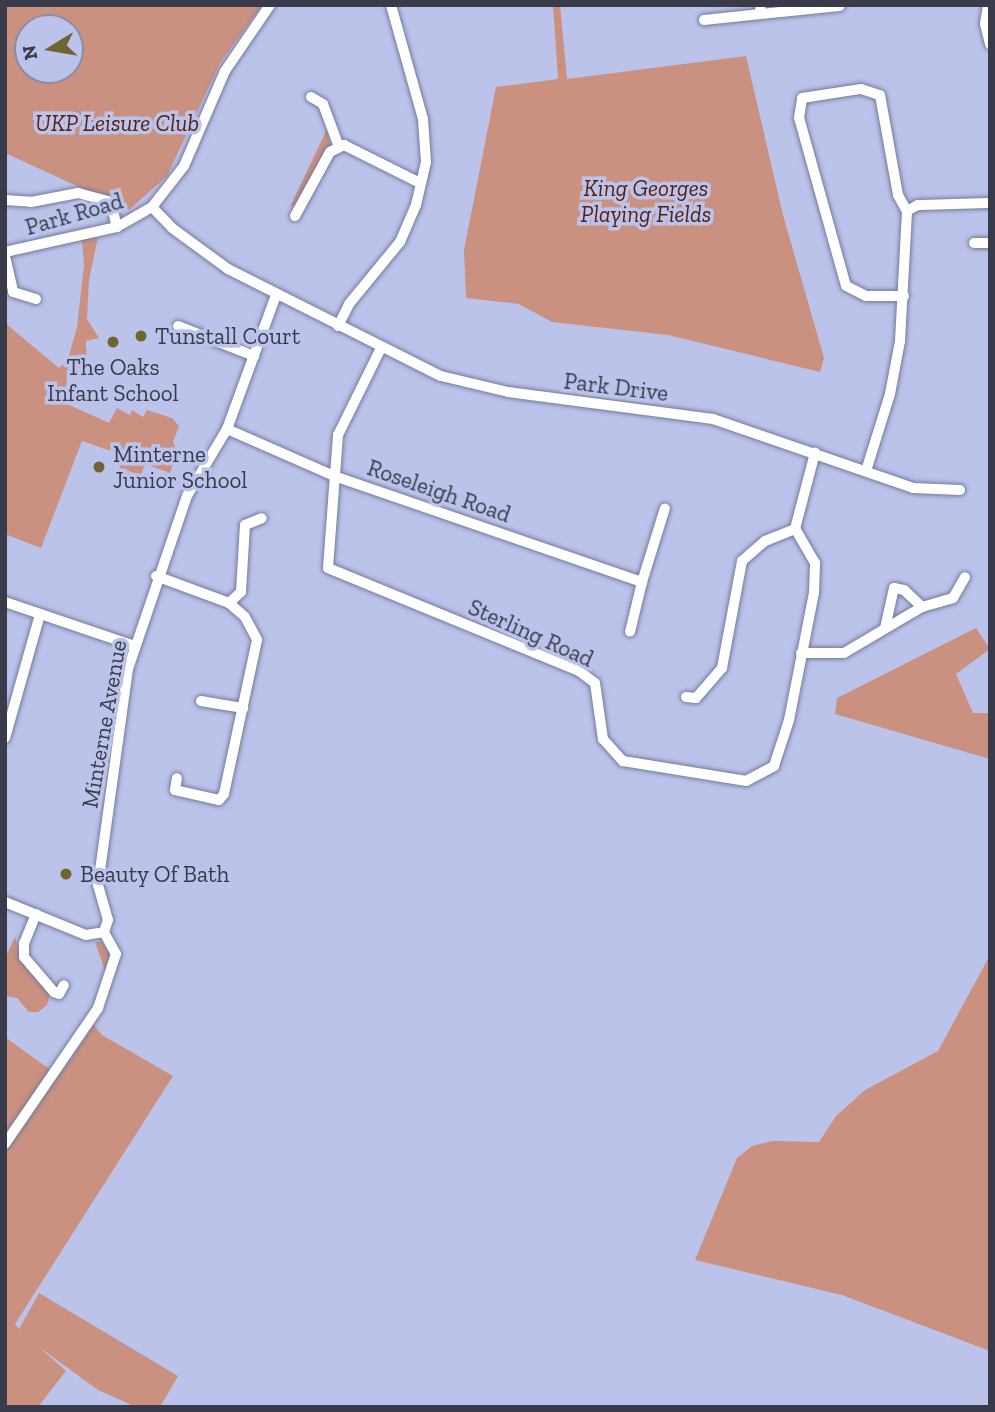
<!DOCTYPE html>
<html>
<head>
<meta charset="utf-8">
<style>
  body { margin:0 }
  #map { position:relative; width:995px; height:1412px; overflow:hidden; background:#bcc3ea; font-family:"Zilla Slab",serif }
  div>[style] { position:absolute }
  .green>* { inset:0; background:#cb9180 }
  .roads { filter:drop-shadow(0 0 2px #757a9f) drop-shadow(0 0 2px #757a9f) }
  .minor>* { height:10px; margin:-5px; padding:0 5px; transform-origin:5px; border-radius:5px; background:#fff }
  .dots>* { width:19px; height:19px; translate:-50% -50%; box-sizing:border-box; border:4px solid #bcc3ea; border-radius:50% }
  span { translate:-50% -50%; white-space:nowrap; text-align:center; line-height:1.15; -webkit-text-stroke:7px #bcc3ea; paint-order:stroke }
  .park-label { font-size:23px; color:#561f0e; font-style:italic }
  .street-label { font-size:23px; color:#393b4b }
  .poi-label { font-size:23px; color:#393b4b }
  .left { translate:0 -50%; text-align:left }
  .frame { position:absolute; inset:0; border:7px solid #393b4b; pointer-events:none }
  .north { position:absolute; left:14px; top:14px; width:70px; height:70px; box-sizing:border-box; background:#bcc3ea; border:2px solid #888daa; border-radius:50%; rotate:259deg; font-size:19px; font-weight:700; line-height:28px; text-align:center; color:#393b4b }
  .north::after { content:''; display:block; margin:auto; width:24px; height:32px; background:#6f6531; clip-path:polygon(50% 0,100% 100%,50% 72%,0 100%) }
</style>
</head>
<body>
<div id="map">
  <div class="green">
    <div style="clip-path:polygon(evenodd,5px 5px,262px 5px,220px 63px,167px 176px,129px 210px,5px 153px,5px 5px,28px 28px,70px 28px,70px 70px,28px 70px,28px 28px)"></div>
    <div style="clip-path:polygon(553px 5px,560px 5px,567px 79px,746px 56px,783px 215px,824px 358px,820px 372px,668px 335px,552px 322px,519px 304px,466px 298px,464px 250px,496px 87px,558px 79px)"></div>
    <div style="clip-path:polygon(327px 129px,330px 147px,297px 204px,290px 207px)"></div>
    <div style="clip-path:polygon(98px 237px,89px 280px,87px 319px,99px 338px,86px 341px,87px 366px,73px 369px,68px 363px,65px 403px,109px 423px,117px 408px,130px 415px,132px 410px,143px 417px,147px 410px,172px 418px,179px 426px,173px 442px,177px 452px,170px 473px,145px 464px,141px 475px,120px 468px,117px 453px,82px 441px,41px 548px,5px 534px,5px 323px,59px 368px,68px 359px,77px 327px,84px 265px,82px 240px)"></div>
    <div style="clip-path:polygon(976px 628px,990px 649px,956px 674px,973px 713px,990px 713px,990px 759px,835px 714px,837px 698px)"></div>
    <div style="clip-path:polygon(15px 937px,20px 954px,50px 995px,47px 1005px,38px 1012px,29px 1012px,17px 998px,5px 996px,5px 958px)"></div>
    <div style="clip-path:polygon(95px 942px,102px 942px,110px 953px,106px 973px)"></div>
    <div style="clip-path:polygon(990px 955px,990px 1351px,842px 1295px,695px 1260px,737px 1158px,752px 1146px,772px 1141px,819px 1142px,836px 1116px,865px 1090px,938px 1051px)"></div>
    <div style="clip-path:polygon(94px 1025px,102px 1035px,173px 1076px,15px 1324px,19px 1329px,39px 1293px,178px 1376px,160px 1407px,136px 1407px,98px 1390px,39px 1347px,66px 1371px,38px 1407px,5px 1407px,5px 1151px)"></div>
    <div style="clip-path:polygon(5px 1037px,52px 1071px,5px 1139px)"></div>
  </div>
  <div class="roads">
    <div class="minor">
      <div style="left:988px;top:5px;width:19px;rotate:99deg"></div>
      <div style="left:985px;top:24px;width:21px;rotate:76deg"></div>
      <div style="left:761px;top:14px;width:79px;rotate:-5.8deg"></div>
      <div style="left:704px;top:20px;width:57px;rotate:-6deg"></div>
      <div style="left:761px;top:14px;width:9px;rotate:-96deg"></div>
      <div style="left:311px;top:97px;width:14px;rotate:30deg"></div>
      <div style="left:323px;top:104px;width:46px;rotate:69.6deg"></div>
      <div style="left:5px;top:200px;width:26px;rotate:4deg"></div>
      <div style="left:31px;top:202px;width:48px;rotate:-10.8deg"></div>
      <div style="left:78px;top:193px;width:34px;rotate:15deg"></div>
      <div style="left:111px;top:202px;width:26px;rotate:77deg"></div>
      <div style="left:152px;top:207px;width:29px;rotate:46deg"></div>
      <div style="left:172px;top:228px;width:69px;rotate:36.2deg"></div>
      <div style="left:228px;top:269px;width:238px;rotate:26.7deg"></div>
      <div style="left:441px;top:376px;width:69px;rotate:13.4deg"></div>
      <div style="left:508px;top:392px;width:207px;rotate:7.5deg"></div>
      <div style="left:713px;top:419px;width:212px;rotate:19deg"></div>
      <div style="left:913px;top:488px;width:47px;rotate:2.4deg"></div>
      <div style="left:295px;top:216px;width:73px;rotate:-61.3deg"></div>
      <div style="left:330px;top:152px;width:16px;rotate:-27deg"></div>
      <div style="left:344px;top:145px;width:85px;rotate:26.6deg"></div>
      <div style="left:974px;top:243px;width:16px"></div>
      <div style="left:5px;top:252px;width:115px;rotate:-12.6deg"></div>
      <div style="left:117px;top:227px;width:40px;rotate:-29.7deg"></div>
      <div style="left:152px;top:207px;width:52px;rotate:-52deg"></div>
      <div style="left:184px;top:166px;width:103px;rotate:-66.7deg"></div>
      <div style="left:225px;top:71px;width:80px;rotate:-55.7deg"></div>
      <div style="left:5px;top:256px;width:37px;rotate:77deg"></div>
      <div style="left:13px;top:292px;width:24px;rotate:17deg"></div>
      <div style="left:904px;top:296px;width:38px;rotate:180deg"></div>
      <div style="left:866px;top:296px;width:22px;rotate:-153deg"></div>
      <div style="left:846px;top:286px;width:174px;rotate:-105.6deg"></div>
      <div style="left:799px;top:118px;width:20px;rotate:-81deg"></div>
      <div style="left:802px;top:98px;width:60px;rotate:-8.7deg"></div>
      <div style="left:861px;top:89px;width:20px;rotate:18deg"></div>
      <div style="left:880px;top:95px;width:102px;rotate:79.8deg"></div>
      <div style="left:898px;top:195px;width:18px;rotate:61deg"></div>
      <div style="left:178px;top:326px;width:82px;rotate:21.5deg"></div>
      <div style="left:338px;top:326px;width:25px;rotate:-63deg"></div>
      <div style="left:349px;top:304px;width:80px;rotate:-50.6deg"></div>
      <div style="left:400px;top:242px;width:40px;rotate:-66.6deg"></div>
      <div style="left:416px;top:205px;width:44px;rotate:-76.9deg"></div>
      <div style="left:426px;top:162px;width:43px;rotate:-94deg"></div>
      <div style="left:423px;top:119px;width:118px;rotate:-105.7deg"></div>
      <div style="left:381px;top:348px;width:97px;rotate:116.3deg"></div>
      <div style="left:338px;top:435px;width:133px;rotate:94.3deg"></div>
      <div style="left:328px;top:568px;width:271px;rotate:22.3deg"></div>
      <div style="left:579px;top:671px;width:20px;rotate:37deg"></div>
      <div style="left:595px;top:683px;width:57px;rotate:81.9deg"></div>
      <div style="left:603px;top:739px;width:30px;rotate:48deg"></div>
      <div style="left:623px;top:761px;width:125px;rotate:9.2deg"></div>
      <div style="left:746px;top:781px;width:32px;rotate:-28deg"></div>
      <div style="left:774px;top:766px;width:48px;rotate:-71.9deg"></div>
      <div style="left:789px;top:720px;width:129px;rotate:-78.9deg"></div>
      <div style="left:814px;top:593px;width:30px;rotate:-88deg"></div>
      <div style="left:815px;top:563px;width:39px;rotate:-120deg"></div>
      <div style="left:227px;top:429px;width:117px;rotate:23.7deg"></div>
      <div style="left:334px;top:476px;width:326px;rotate:19deg"></div>
      <div style="left:642px;top:582px;width:51px;rotate:103.5deg"></div>
      <div style="left:866px;top:471px;width:81px;rotate:-72.7deg"></div>
      <div style="left:890px;top:394px;width:54px;rotate:-79.3deg"></div>
      <div style="left:900px;top:341px;width:130px;rotate:-86.9deg"></div>
      <div style="left:907px;top:211px;width:13px;rotate:-29deg"></div>
      <div style="left:918px;top:205px;width:72px;rotate:-1.6deg"></div>
      <div style="left:156px;top:576px;width:78px;rotate:20.3deg"></div>
      <div style="left:229px;top:603px;width:21px;rotate:41deg"></div>
      <div style="left:245px;top:617px;width:26px;rotate:62deg"></div>
      <div style="left:257px;top:640px;width:157px;rotate:102.1deg"></div>
      <div style="left:224px;top:794px;width:8px;rotate:130deg"></div>
      <div style="left:219px;top:800px;width:45px;rotate:-167.2deg"></div>
      <div style="left:175px;top:790px;width:12px;rotate:-81deg"></div>
      <div style="left:642px;top:582px;width:77px;rotate:-72.7deg"></div>
      <div style="left:5px;top:602px;width:137px;rotate:18.7deg"></div>
      <div style="left:229px;top:603px;width:16px;rotate:-43deg"></div>
      <div style="left:241px;top:592px;width:67px;rotate:-86.6deg"></div>
      <div style="left:245px;top:525px;width:18px;rotate:-22deg"></div>
      <div style="left:885px;top:628px;width:41px;rotate:-77.3deg"></div>
      <div style="left:894px;top:588px;width:10px;rotate:11deg"></div>
      <div style="left:904px;top:590px;width:25px;rotate:43deg"></div>
      <div style="left:801px;top:653px;width:43px"></div>
      <div style="left:844px;top:653px;width:91px;rotate:-30.5deg"></div>
      <div style="left:922px;top:607px;width:32px;rotate:-16deg"></div>
      <div style="left:953px;top:598px;width:24px;rotate:-60deg"></div>
      <div style="left:686px;top:697px;width:10px;rotate:6deg"></div>
      <div style="left:696px;top:698px;width:40px;rotate:-49deg"></div>
      <div style="left:722px;top:668px;width:109px;rotate:-79.4deg"></div>
      <div style="left:742px;top:561px;width:30px;rotate:-41deg"></div>
      <div style="left:765px;top:541px;width:32px;rotate:-22deg"></div>
      <div style="left:795px;top:529px;width:79px;rotate:-75.3deg"></div>
      <div style="left:201px;top:701px;width:43px;rotate:9.5deg"></div>
      <div style="left:5px;top:738px;width:129px;rotate:-74.2deg"></div>
      <div style="left:5px;top:902px;width:87px;rotate:22.2deg"></div>
      <div style="left:86px;top:935px;width:18px;rotate:-9deg"></div>
      <div style="left:36px;top:914px;width:31px;rotate:112deg"></div>
      <div style="left:24px;top:943px;width:14px;rotate:90deg"></div>
      <div style="left:24px;top:957px;width:46px;rotate:49.4deg"></div>
      <div style="left:54px;top:992px;width:5px;rotate:22deg"></div>
      <div style="left:59px;top:994px;width:10px;rotate:-61deg"></div>
      <div style="left:104px;top:932px;width:13px;rotate:-72deg"></div>
      <div style="left:108px;top:920px;width:36px;rotate:-106deg"></div>
      <div style="left:98px;top:885px;width:218px;rotate:-82.1deg"></div>
      <div style="left:128px;top:669px;width:183px;rotate:-71.2deg"></div>
      <div style="left:187px;top:496px;width:78px;rotate:-59.2deg"></div>
      <div style="left:227px;top:429px;width:143px;rotate:-69.9deg"></div>
      <div style="left:5px;top:1144px;width:165px;rotate:-55.6deg"></div>
      <div style="left:98px;top:1008px;width:57px;rotate:-71.6deg"></div>
      <div style="left:116px;top:954px;width:25px;rotate:-119deg"></div>
    </div>
  </div>
  <div class="dots">
    <div style="left:141px;top:336px;background:#6f6531"></div>
    <div style="left:113px;top:342px;background:#6f6531"></div>
    <div style="left:99px;top:467px;background:#6f6531"></div>
    <div style="left:66px;top:874px;background:#6f6531"></div>
  </div>
  <div class="park-label">
    <span style="left:117px;top:123px">UKP Leisure Club</span>
    <span style="left:646px;top:201px">King Georges<br>Playing Fields</span>
  </div>
  <div class="street-label">
    <span style="left:74px;top:214px;rotate:-16deg">Park Road</span>
    <span style="left:616px;top:387px;rotate:7deg">Park Drive</span>
    <span style="left:439px;top:491px;rotate:19deg">Roseleigh Road</span>
    <span style="left:531px;top:633px;rotate:24deg">Sterling Road</span>
    <span style="left:104px;top:724px;rotate:-80deg">Minterne Avenue</span>
  </div>
  <div class="poi-label">
    <span class="left" style="left:155px;top:336px">Tunstall Court</span>
    <span style="left:113px;top:380px">The Oaks<br>Infant School</span>
    <span class="left" style="left:113px;top:467px">Minterne<br>Junior School</span>
    <span class="left" style="left:80px;top:874px">Beauty Of Bath</span>
  </div>
  <div class="frame"></div>
  <div class="north">N</div>
</div>
</body>
</html>
